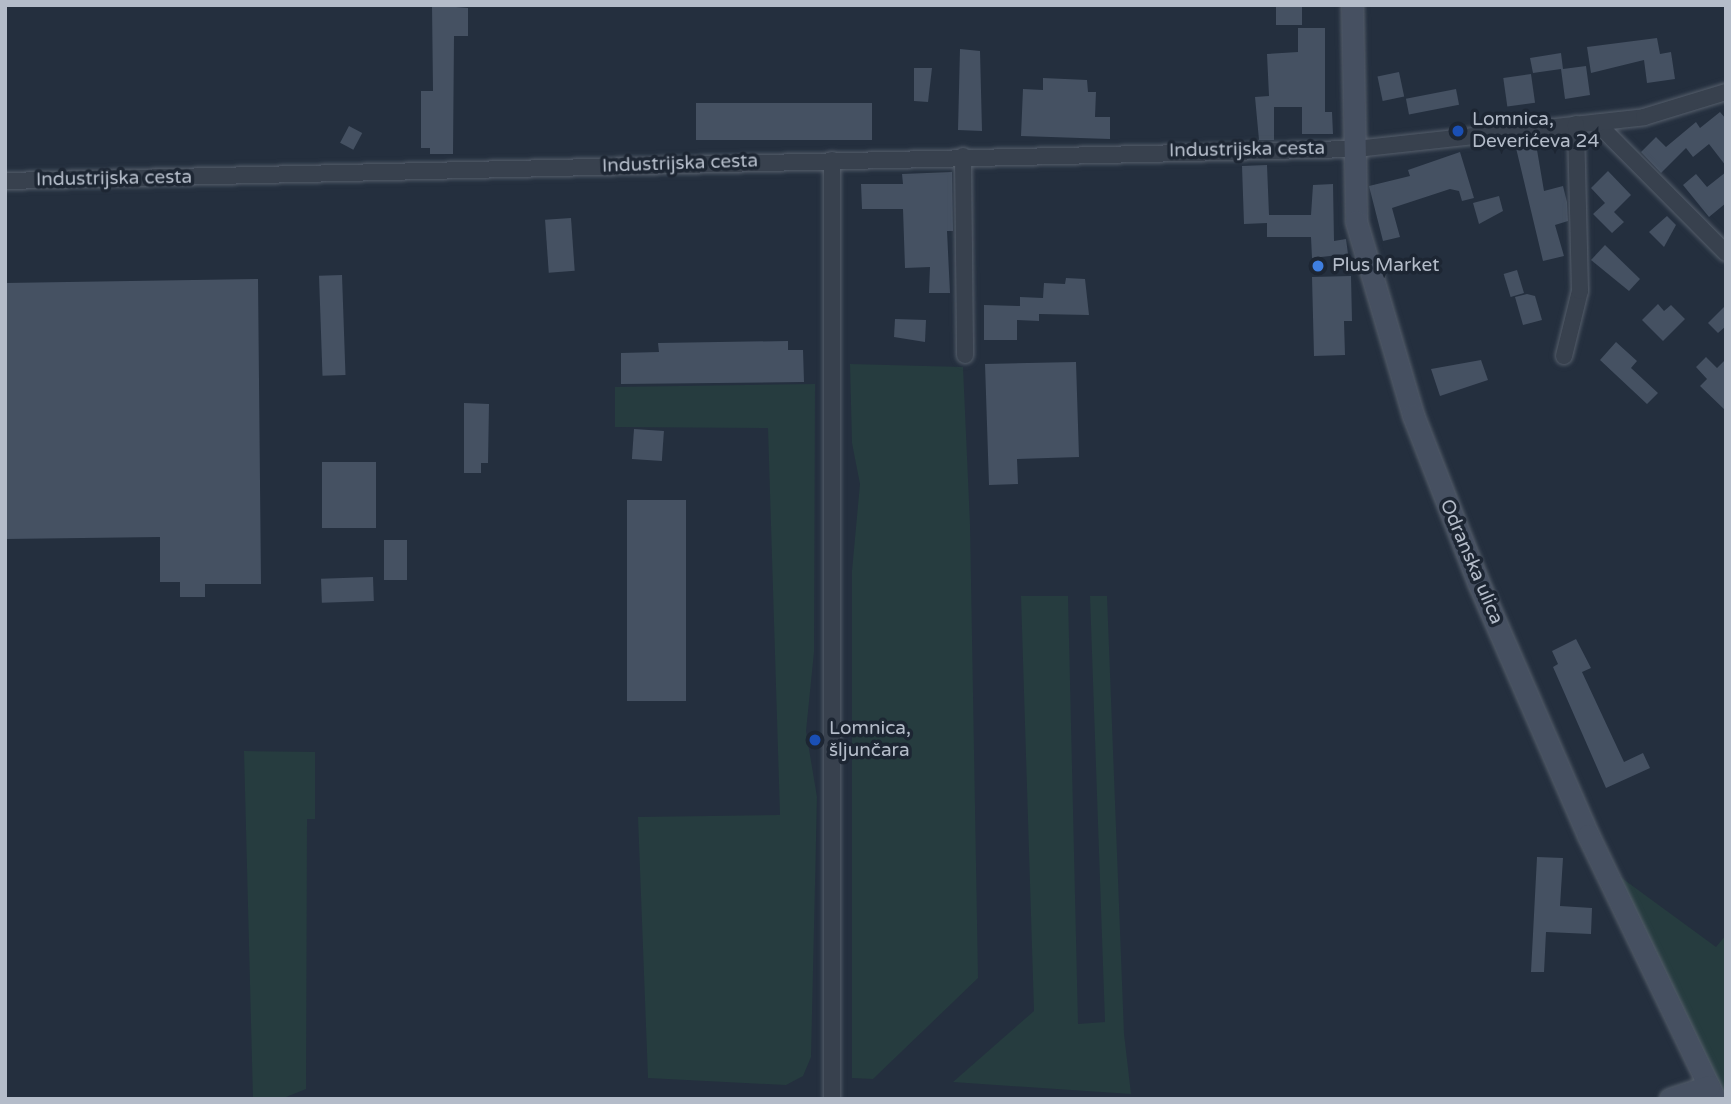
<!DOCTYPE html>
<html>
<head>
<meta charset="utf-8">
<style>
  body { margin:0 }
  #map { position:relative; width:1731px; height:1104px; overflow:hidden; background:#242f3e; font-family:"Varela Round",sans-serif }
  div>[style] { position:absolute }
  .green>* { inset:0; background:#263c3f }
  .building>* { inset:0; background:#455162; transform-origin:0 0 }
  .roads { filter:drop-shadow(0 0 2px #565f6c) drop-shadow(0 0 2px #565f6c) }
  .street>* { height:16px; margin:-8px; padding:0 8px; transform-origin:8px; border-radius:8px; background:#38414e }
  .secondary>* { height:21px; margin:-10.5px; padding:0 10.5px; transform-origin:10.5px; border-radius:10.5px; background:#465061 }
  .dots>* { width:19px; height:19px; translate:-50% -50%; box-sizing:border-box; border:4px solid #1d2633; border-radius:50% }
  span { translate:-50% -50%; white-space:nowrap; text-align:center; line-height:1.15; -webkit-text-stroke:7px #1d2633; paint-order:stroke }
  .poi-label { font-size:19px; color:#b4bcc9 }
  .left { translate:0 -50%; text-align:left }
  .street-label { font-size:19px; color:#b4bcc9 }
  .frame { position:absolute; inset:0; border:7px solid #b4bcc9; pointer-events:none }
</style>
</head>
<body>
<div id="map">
  <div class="green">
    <div style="clip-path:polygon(850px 364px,963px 367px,970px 524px,978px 978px,873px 1079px,852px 1078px,852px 571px,860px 484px,852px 443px)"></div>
    <div style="clip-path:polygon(815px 384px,814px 652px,806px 731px,817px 797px,811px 1057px,803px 1076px,786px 1085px,648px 1078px,638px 817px,780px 815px,768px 428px,615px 427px,615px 387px)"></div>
    <div style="clip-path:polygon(1021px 596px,1068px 596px,1078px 1024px,1105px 1022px,1090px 596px,1107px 596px,1124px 1034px,1131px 1094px,953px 1082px,1034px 1011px)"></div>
    <div style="clip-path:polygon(244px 751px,315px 752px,315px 819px,307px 819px,306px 1089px,281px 1099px,253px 1099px)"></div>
    <div style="clip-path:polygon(1619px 876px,1716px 947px,1726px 935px,1726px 1099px)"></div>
  </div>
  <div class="building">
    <div style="clip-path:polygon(432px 5px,468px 8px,468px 36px,454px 36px,453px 154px,430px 154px,430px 148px,421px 148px,421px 91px,433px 91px)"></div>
    <div style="left:1276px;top:5px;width:26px;height:20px"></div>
    <div style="clip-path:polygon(1298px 28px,1325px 28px,1325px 112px,1332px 112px,1333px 134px,1302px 134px,1302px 107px,1274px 107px,1274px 140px,1259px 140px,1255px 97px,1269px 96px,1267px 54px,1298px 52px)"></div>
    <div style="clip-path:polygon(1657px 38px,1660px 54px,1671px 52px,1675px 79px,1647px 83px,1644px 60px,1591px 73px,1587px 47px)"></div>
    <div style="clip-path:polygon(960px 49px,980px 51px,982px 131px,958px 130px)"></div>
    <div style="clip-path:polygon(1561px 53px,1563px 69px,1586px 66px,1590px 95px,1565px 99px,1561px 69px,1533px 73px,1530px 58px)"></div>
    <div style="clip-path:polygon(914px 68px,932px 68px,928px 102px,914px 101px)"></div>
    <div style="left:1399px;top:72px;width:25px;height:22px;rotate:78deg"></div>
    <div style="left:1531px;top:74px;width:29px;height:28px;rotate:82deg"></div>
    <div style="clip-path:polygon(1043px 78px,1087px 80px,1088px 92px,1096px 92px,1095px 117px,1110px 117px,1110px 139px,1021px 136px,1023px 89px,1043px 90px)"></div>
    <div style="left:1456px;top:89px;width:16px;height:51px;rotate:79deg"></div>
    <div style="left:872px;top:103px;width:37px;height:176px;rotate:90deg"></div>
    <div style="clip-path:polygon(1720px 112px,1726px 119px,1726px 166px,1709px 144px,1693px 157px,1686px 148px,1661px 173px,1641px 152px,1656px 137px,1666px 147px,1696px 122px,1700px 128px)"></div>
    <div style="left:349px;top:126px;width:15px;height:19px;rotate:28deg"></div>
    <div style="clip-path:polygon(1536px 144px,1544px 191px,1563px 186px,1567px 202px,1568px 221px,1555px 225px,1564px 256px,1543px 261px,1516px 148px)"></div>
    <div style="clip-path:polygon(1460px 152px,1474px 198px,1462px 201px,1459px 191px,1450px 189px,1392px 208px,1400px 237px,1383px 241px,1369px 186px,1410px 176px,1408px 170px)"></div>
    <div style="clip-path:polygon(1267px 165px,1269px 215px,1311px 215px,1313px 185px,1333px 184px,1334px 241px,1346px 239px,1348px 254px,1312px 258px,1311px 237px,1267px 237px,1267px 223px,1244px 224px,1242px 166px)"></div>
    <div style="clip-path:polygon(1608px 171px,1631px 195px,1614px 212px,1624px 222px,1612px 233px,1593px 214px,1605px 203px,1591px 188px)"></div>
    <div style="clip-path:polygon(952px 172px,953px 231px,947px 231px,950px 293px,929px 293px,930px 267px,905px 268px,903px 209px,862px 209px,861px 184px,903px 184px,902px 174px)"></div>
    <div style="clip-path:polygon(1726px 172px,1726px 203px,1709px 217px,1683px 185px,1696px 174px,1707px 187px)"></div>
    <div style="clip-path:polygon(1499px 196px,1503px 211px,1479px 224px,1473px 203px)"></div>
    <div style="clip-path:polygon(1667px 216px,1676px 225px,1664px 247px,1649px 232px)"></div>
    <div style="left:571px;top:218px;width:53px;height:26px;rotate:86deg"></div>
    <div style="clip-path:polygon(1605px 245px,1640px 279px,1629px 291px,1591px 260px)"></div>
    <div style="left:1517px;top:270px;width:24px;height:14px;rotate:73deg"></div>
    <div style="left:342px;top:275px;width:100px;height:23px;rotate:88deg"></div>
    <div style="clip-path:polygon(1351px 276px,1352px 321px,1344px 321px,1345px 355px,1314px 356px,1312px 277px)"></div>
    <div style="clip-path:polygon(1066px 278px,1085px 279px,1089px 315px,1039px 314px,1039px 321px,1017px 320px,1017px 340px,984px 340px,984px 305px,1020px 306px,1020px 297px,1043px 298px,1044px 283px,1065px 284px)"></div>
    <div style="clip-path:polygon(258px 279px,261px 584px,205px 584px,205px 597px,180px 597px,180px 582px,160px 582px,160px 537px,5px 539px,5px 283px)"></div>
    <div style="clip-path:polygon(1527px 294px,1535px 296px,1542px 320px,1523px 325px,1515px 297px)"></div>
    <div style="clip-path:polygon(1658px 304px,1664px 311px,1671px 305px,1685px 319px,1663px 341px,1642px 320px)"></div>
    <div style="clip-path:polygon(1726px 305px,1726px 326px,1718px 333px,1708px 323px)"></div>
    <div style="clip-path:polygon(895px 319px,926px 320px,925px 342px,894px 337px)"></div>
    <div style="clip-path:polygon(788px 341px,788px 350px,803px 350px,804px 382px,621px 384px,621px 353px,659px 352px,658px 343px)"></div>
    <div style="clip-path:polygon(1616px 342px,1637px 361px,1631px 368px,1658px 393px,1647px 404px,1600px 360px)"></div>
    <div style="clip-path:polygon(1706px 357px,1717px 368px,1726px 359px,1726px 411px,1700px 386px,1707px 379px,1696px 367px)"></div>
    <div style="clip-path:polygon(1481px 360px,1488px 380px,1440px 396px,1431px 369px)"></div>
    <div style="clip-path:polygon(1076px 362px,1079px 457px,1017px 459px,1018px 484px,989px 485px,985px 364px)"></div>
    <div style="clip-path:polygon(464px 403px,489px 404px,488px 463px,481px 463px,481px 473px,464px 473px)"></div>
    <div style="left:634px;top:429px;width:30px;height:30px;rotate:4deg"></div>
    <div style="left:322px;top:462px;width:54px;height:66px"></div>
    <div style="left:627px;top:500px;width:59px;height:201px"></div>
    <div style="left:384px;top:540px;width:23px;height:40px"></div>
    <div style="left:373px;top:577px;width:24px;height:52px;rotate:88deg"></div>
    <div style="clip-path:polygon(1576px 639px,1591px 668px,1582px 672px,1624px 762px,1643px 753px,1650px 768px,1606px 788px,1553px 667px,1558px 664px,1552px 651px)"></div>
    <div style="clip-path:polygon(1537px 857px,1563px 858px,1560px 906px,1592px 908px,1591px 934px,1546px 932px,1544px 972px,1531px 972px)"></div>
  </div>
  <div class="roads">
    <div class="street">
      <div style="left:1597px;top:123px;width:183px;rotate:45.2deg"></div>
      <div style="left:963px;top:156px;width:199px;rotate:89.4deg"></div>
      <div style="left:832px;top:160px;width:939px;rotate:90deg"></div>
      <div style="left:5px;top:181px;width:1351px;rotate:-1.36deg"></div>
      <div style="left:1356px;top:149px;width:290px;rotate:-6.3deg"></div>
      <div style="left:1644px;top:117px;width:86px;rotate:-17deg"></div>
      <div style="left:1564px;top:356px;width:67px;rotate:-76.2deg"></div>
      <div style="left:1580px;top:291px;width:167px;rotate:-91.4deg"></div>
    </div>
    <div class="secondary">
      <div style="left:1352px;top:5px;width:216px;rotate:88.9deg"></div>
      <div style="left:1356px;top:221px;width:202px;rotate:73.6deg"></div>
      <div style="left:1413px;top:415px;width:179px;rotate:68.7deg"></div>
      <div style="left:1478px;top:582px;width:276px;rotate:66.5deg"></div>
      <div style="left:1588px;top:835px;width:293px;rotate:64.3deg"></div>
      <div style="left:1670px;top:1099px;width:41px;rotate:-18.4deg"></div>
    </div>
  </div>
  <div class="dots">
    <div style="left:1458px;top:131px;background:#1a4fb4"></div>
    <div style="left:1318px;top:266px;background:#3f7fe0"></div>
    <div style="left:815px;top:740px;background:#1a4fb4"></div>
  </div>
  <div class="poi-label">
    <span class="left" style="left:1472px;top:131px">Lomnica,<br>Deverićeva 24</span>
    <span class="left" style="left:1332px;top:266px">Plus Market</span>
    <span class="left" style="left:829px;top:740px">Lomnica,<br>šljunčara</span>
  </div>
  <div class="street-label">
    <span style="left:1247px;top:150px;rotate:-1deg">Industrijska cesta</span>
    <span style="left:680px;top:164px;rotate:-2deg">Industrijska cesta</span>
    <span style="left:114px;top:179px;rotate:-1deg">Industrijska cesta</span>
    <span style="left:1471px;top:562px;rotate:67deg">Odranska ulica</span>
  </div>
  <div class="frame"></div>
</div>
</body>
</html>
